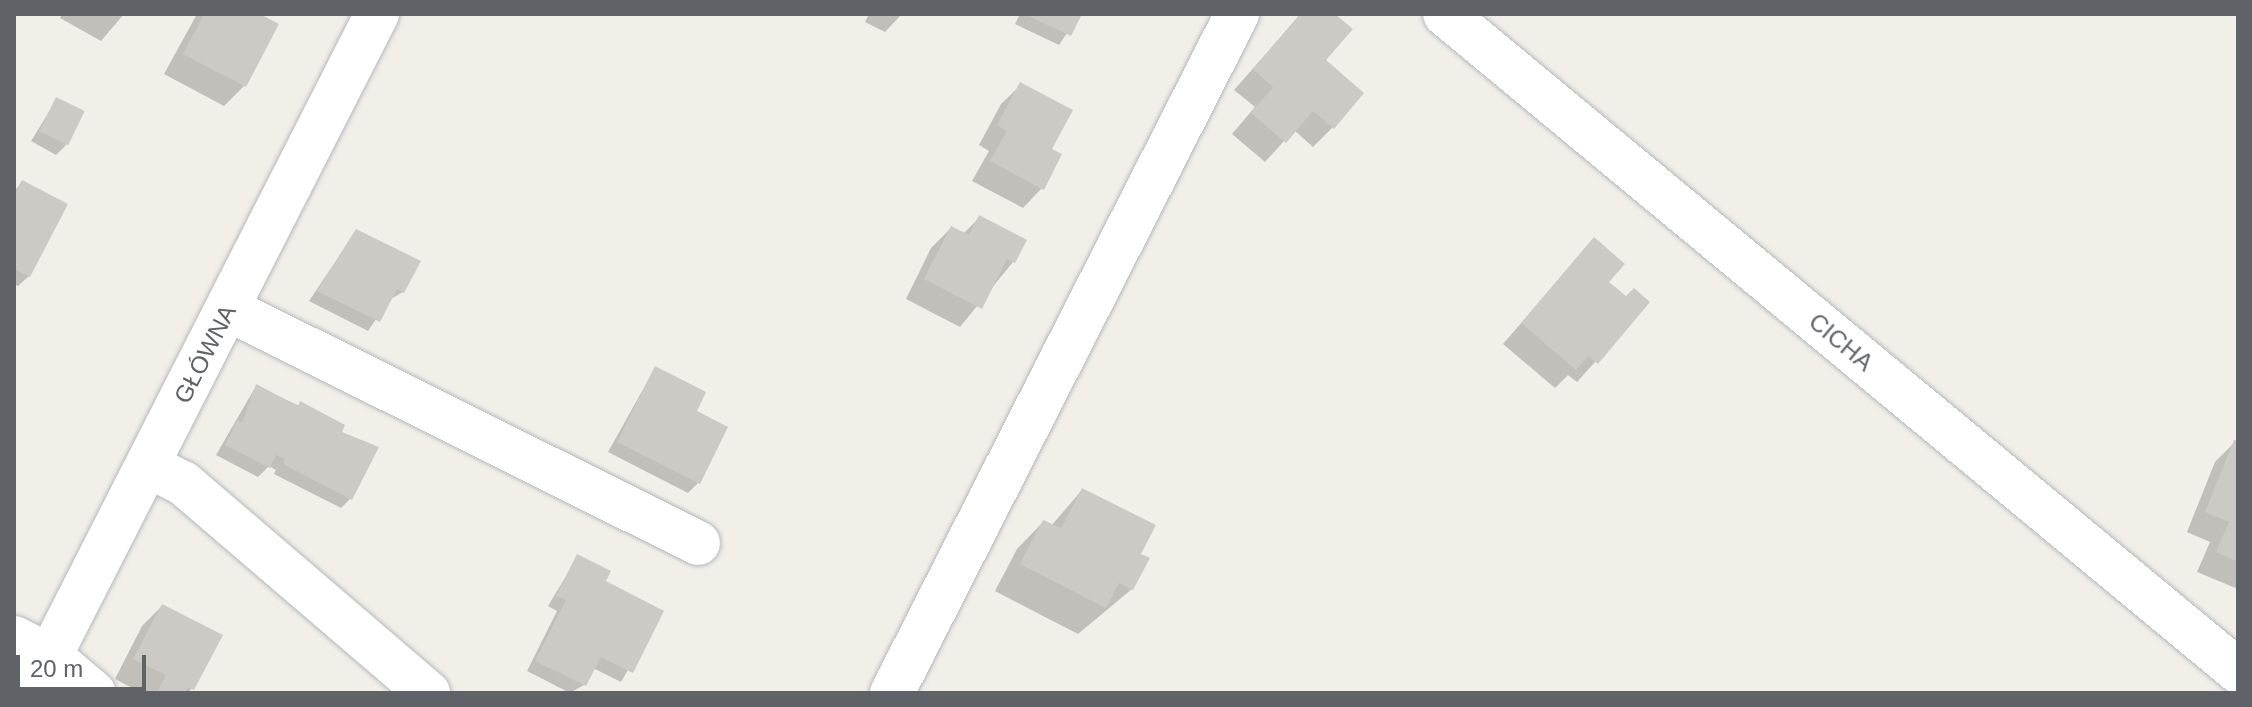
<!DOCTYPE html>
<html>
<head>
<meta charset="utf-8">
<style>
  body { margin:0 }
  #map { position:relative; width:2252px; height:707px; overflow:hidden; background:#f1efe8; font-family:Arial,sans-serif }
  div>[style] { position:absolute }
  .shadow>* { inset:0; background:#0003 }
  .building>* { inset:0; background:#cccac5; transform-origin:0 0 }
  .roads { filter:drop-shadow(0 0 2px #b5b8bc) drop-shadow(0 0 2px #b5b8bc) }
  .street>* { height:44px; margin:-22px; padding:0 22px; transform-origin:22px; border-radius:22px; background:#fff }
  span { translate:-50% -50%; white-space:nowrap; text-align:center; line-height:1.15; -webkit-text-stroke:6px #fff; paint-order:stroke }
  .street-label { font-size:24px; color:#5f6368 }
  .frame { position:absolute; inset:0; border:16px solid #5f6368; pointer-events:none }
  .scale { position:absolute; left:16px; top:655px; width:130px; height:36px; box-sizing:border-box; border:4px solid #5f6368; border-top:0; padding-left:10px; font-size:24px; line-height:28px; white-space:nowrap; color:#5f6368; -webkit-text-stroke:6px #fff; paint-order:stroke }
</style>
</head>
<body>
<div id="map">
  <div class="shadow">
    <div style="clip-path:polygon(62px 14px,124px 14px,101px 41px,60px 18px)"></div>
    <div style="clip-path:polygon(197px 14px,255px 14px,276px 25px,244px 86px,224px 106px,164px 74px)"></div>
    <div style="clip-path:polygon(869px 14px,902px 14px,885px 32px,865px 22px)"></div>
    <div style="clip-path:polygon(1020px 14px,1080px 14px,1059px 45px,1015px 24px)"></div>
    <div style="clip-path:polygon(1301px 14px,1332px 14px,1324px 61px,1333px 127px,1313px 147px,1294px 130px,1265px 162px,1232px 134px,1255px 107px,1234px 90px)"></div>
    <div style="clip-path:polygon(1021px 85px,1050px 150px,1042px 188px,1023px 208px,972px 181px,989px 151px,979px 145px,1001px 104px)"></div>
    <div style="clip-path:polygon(57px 99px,66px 145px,56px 155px,31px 141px)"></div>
    <div style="clip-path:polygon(22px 183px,29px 276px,18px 286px,14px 284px,14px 191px)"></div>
    <div style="clip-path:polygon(980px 217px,1013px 262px,960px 327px,906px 299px,931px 248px,951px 228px,963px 234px)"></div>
    <div style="clip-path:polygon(356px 231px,403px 292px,389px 300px,368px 331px,309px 301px)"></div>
    <div style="clip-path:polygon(1594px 239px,1606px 282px,1626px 299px,1648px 303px,1577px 382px,1568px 375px,1555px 388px,1503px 344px)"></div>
    <div style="clip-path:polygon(655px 368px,694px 412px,698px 483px,688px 493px,608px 452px)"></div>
    <div style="clip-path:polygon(256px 386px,343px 426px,339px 433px,351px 498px,341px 508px,274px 474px,276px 470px,269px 466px,258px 477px,216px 455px)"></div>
    <div style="clip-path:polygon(2235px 442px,2238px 443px,2238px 589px,2197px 572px,2210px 542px,2187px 532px,2215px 462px)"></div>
    <div style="clip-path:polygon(1082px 490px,1139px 554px,1132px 589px,1078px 634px,995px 591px,1017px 549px,1043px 522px,1051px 526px)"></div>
    <div style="clip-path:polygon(578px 556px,603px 582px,662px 612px,621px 682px,593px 668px,584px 685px,570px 693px,527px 671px,557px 611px,548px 606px)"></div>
    <div style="clip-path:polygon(162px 606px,192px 688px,188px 693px,142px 693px,115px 679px,142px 626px)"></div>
  </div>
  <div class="building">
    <div style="clip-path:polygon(204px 14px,260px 14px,279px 24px,246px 87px,183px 54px)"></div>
    <div style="clip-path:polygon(1024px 14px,1082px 14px,1071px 36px)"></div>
    <div style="clip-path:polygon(1300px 14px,1335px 14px,1353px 29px,1326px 60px,1364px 93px,1334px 129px,1313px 111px,1286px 143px,1251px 113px,1273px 87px,1253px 69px)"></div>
    <div style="clip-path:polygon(1020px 82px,1073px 110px,1052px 149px,1062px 154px,1044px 190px,990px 161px,1007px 131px,997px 125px)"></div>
    <div style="left:56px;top:97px;width:32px;height:38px;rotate:26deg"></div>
    <div style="clip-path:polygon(22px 180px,68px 204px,30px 277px,14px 269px,14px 195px)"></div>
    <div style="clip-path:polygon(979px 215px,1027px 240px,1015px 263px,1007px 259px,982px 309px,924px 279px,951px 226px,969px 235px)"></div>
    <div style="clip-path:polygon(356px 229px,421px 261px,404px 293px,397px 289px,380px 322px,317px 291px)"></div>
    <div style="clip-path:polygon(1594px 237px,1625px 264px,1609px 282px,1626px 296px,1634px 288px,1650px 302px,1598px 364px,1588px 356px,1576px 370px,1521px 323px)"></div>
    <div style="clip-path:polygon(655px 366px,706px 392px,697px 411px,728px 427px,700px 484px,617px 442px)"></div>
    <div style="clip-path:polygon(256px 384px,298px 406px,300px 401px,345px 425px,342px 432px,379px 447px,352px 500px,283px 464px,285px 459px,276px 455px,270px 468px,225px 445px,238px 420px,242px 423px)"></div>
    <div style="clip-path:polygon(2234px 440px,2238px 441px,2238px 562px,2216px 552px,2229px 522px,2205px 512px)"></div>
    <div style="clip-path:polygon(1082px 488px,1156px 525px,1141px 554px,1150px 558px,1133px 590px,1119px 583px,1106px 608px,1020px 564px,1043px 520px,1061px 528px)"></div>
    <div style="clip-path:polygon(577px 554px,611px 571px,606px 581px,664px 611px,633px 673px,601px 657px,586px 686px,535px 661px,566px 600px,556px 596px)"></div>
    <div style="clip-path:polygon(162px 604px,223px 635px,194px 690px,188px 687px,185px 693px,158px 691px,166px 675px,133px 659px)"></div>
  </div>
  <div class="roads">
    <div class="street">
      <div style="left:1445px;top:14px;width:1030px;rotate:39.64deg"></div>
      <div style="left:228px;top:309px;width:525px;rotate:26.47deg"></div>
      <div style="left:149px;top:466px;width:38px;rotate:27deg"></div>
      <div style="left:183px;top:483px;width:323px;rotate:40.6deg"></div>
      <div style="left:14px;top:638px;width:40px;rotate:26.6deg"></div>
      <div style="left:50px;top:656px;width:57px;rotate:40.1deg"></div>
      <div style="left:31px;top:693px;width:762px;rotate:-63deg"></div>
      <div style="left:892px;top:693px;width:762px;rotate:-63.06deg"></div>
    </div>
  </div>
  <div class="street-label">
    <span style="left:1841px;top:342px;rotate:40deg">CICHA</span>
    <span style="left:205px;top:354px;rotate:-63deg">GŁÓWNA</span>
  </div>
  <div class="frame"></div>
  <div class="scale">20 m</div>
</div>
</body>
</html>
